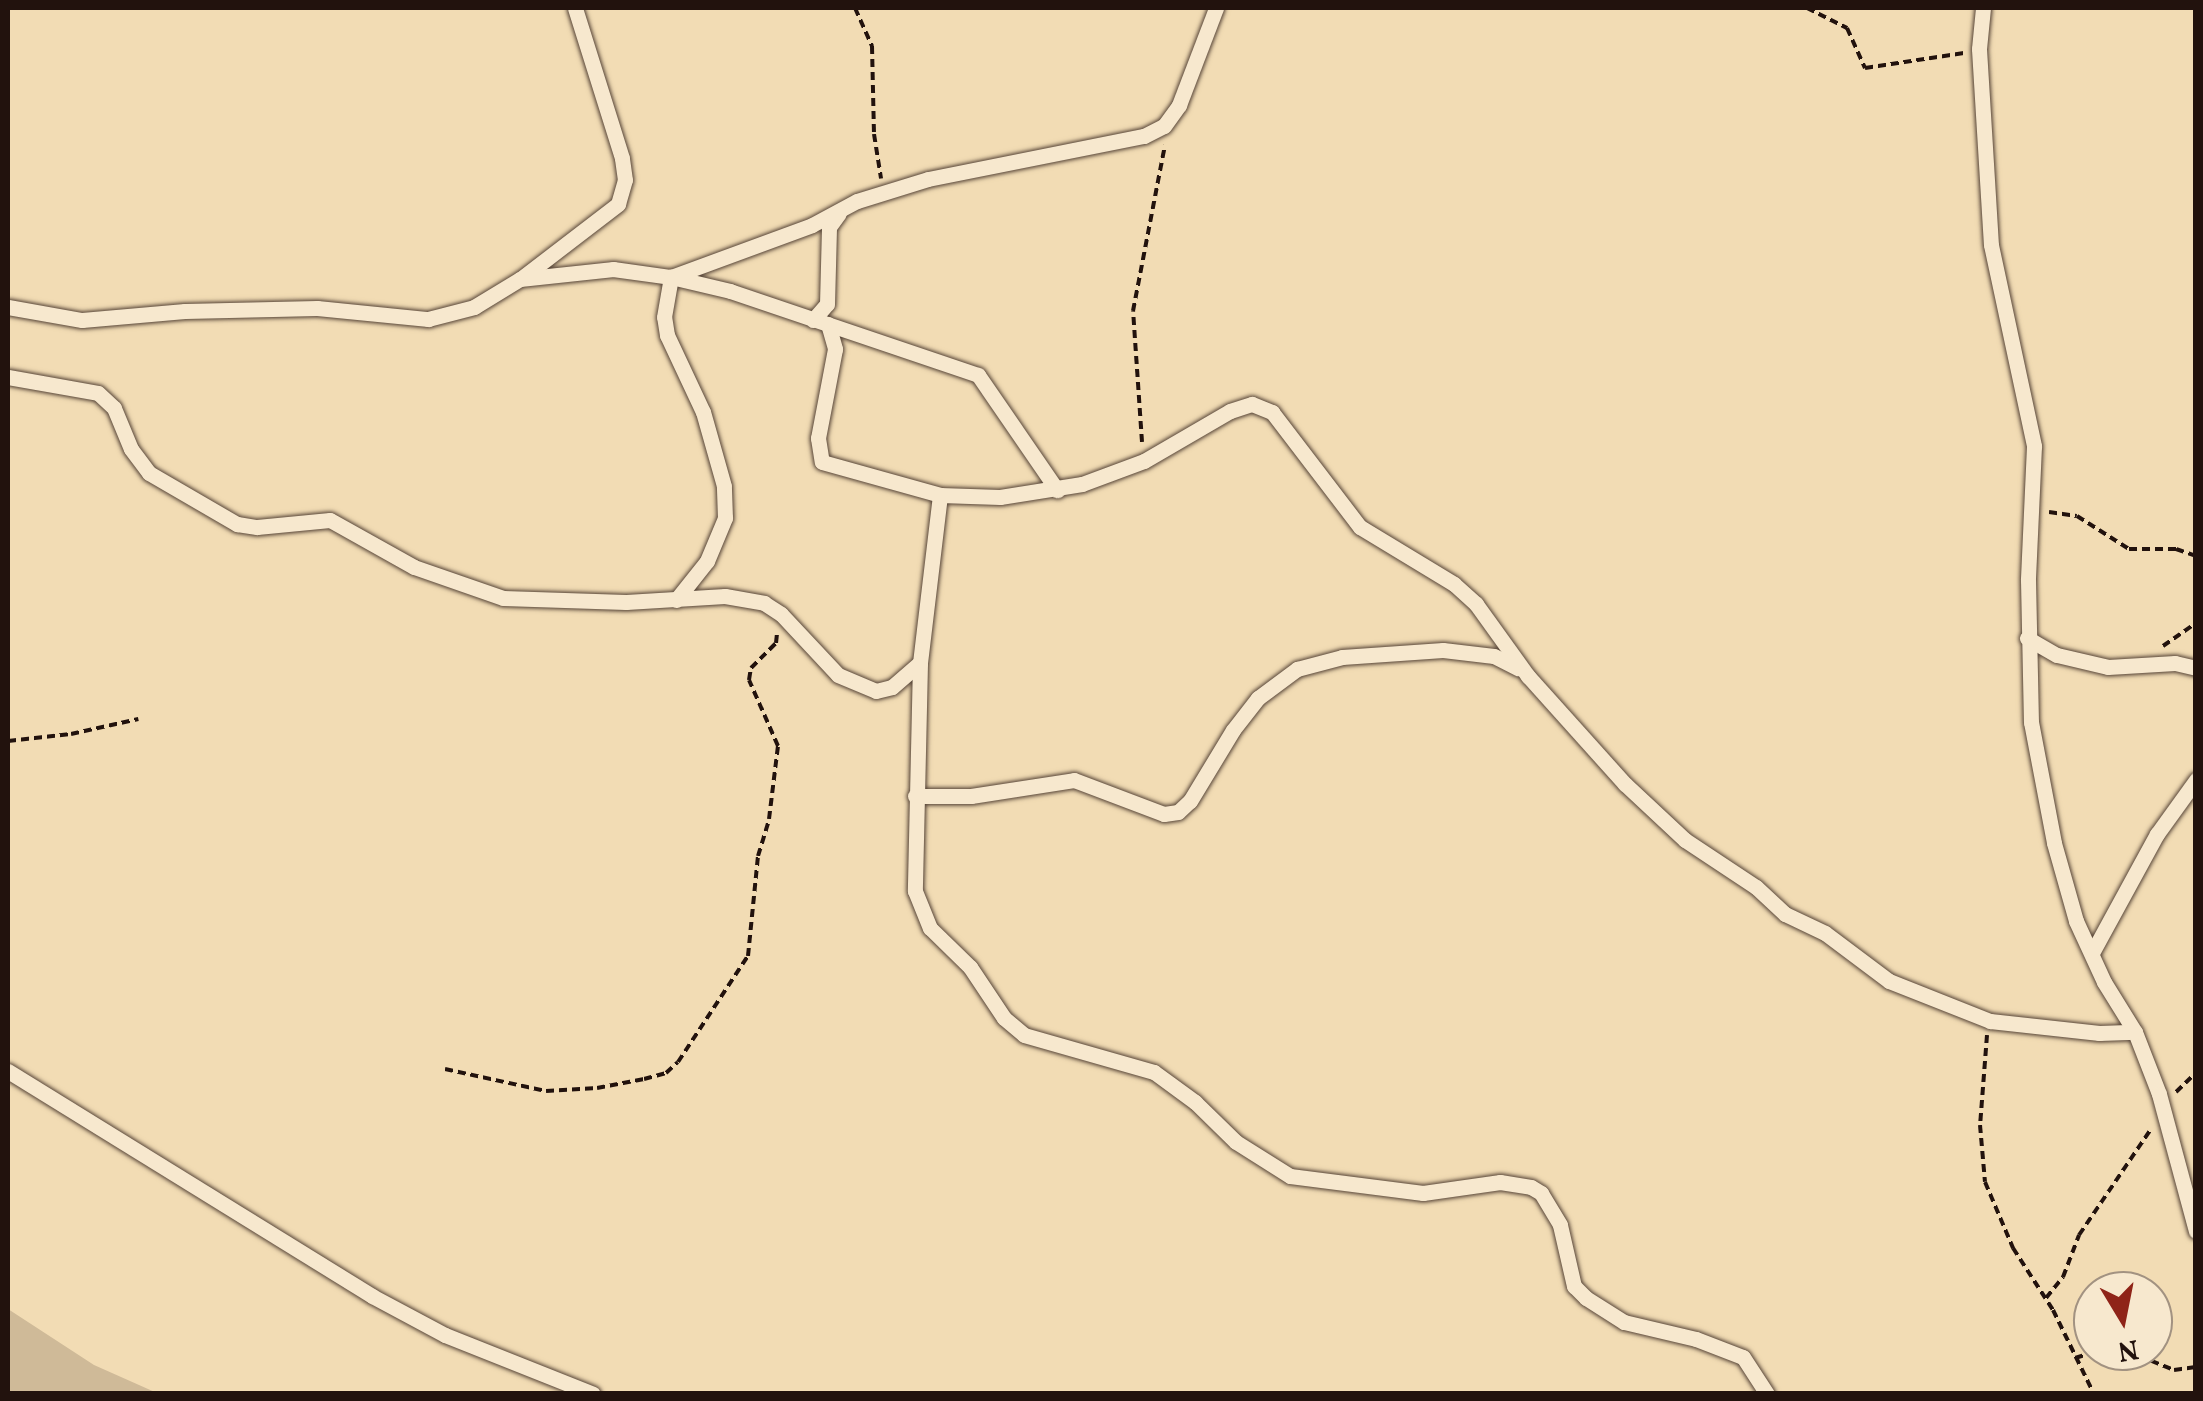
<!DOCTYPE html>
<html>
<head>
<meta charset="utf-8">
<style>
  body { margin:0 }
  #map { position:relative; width:2203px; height:1401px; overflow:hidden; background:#f2dcb4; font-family:Vollkorn,serif }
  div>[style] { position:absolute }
  .green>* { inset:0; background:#cfba98 }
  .path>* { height:4px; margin-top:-2px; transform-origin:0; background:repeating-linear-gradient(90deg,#22120d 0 8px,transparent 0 13px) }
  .roads { filter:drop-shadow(0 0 2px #564437) drop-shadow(0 0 2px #564437) }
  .street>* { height:15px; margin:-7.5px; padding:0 7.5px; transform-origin:7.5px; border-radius:7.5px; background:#f7e8ce }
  span { translate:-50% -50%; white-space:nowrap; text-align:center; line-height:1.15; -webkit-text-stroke:9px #f7e8ce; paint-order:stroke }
  .frame { position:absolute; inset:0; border:10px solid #22120d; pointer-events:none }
  .north { position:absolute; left:2073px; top:1271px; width:100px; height:100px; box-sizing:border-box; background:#f7e8ce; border:2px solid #a29281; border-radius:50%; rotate:170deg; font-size:28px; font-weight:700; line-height:40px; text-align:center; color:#22120d }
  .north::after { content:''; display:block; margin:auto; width:35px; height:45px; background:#8f2418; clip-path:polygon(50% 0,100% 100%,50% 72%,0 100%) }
</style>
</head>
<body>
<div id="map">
  <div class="green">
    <div style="clip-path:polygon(8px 1309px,94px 1365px,157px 1393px,8px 1393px)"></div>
  </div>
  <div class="path">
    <div style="left:855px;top:8px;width:42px;rotate:65.9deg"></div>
    <div style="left:872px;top:46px;width:88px;rotate:88.7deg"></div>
    <div style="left:874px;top:134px;width:45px;rotate:81deg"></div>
    <div style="left:1807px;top:8px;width:45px;rotate:26.6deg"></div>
    <div style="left:1847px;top:28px;width:44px;rotate:65.8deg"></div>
    <div style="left:1865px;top:68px;width:100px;rotate:-8.6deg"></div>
    <div style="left:1142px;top:442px;width:131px;rotate:-93.9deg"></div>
    <div style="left:1133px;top:311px;width:169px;rotate:-79.1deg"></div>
    <div style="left:2049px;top:512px;width:28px;rotate:8deg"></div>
    <div style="left:2077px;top:516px;width:62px;rotate:32.4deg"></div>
    <div style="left:2129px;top:549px;width:47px"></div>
    <div style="left:2176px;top:549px;width:21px;rotate:19deg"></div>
    <div style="left:2163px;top:646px;width:40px;rotate:-34.9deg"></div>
    <div style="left:8px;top:741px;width:63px;rotate:-6.3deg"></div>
    <div style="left:71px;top:734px;width:69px;rotate:-12.6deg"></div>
    <div style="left:1987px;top:1035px;width:90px;rotate:94.4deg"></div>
    <div style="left:1980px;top:1125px;width:57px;rotate:85deg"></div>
    <div style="left:1985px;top:1182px;width:72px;rotate:67deg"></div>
    <div style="left:2013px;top:1248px;width:74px;rotate:57.2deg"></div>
    <div style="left:2053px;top:1310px;width:93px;rotate:64deg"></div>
    <div style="left:445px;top:1069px;width:103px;rotate:12.3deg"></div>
    <div style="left:546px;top:1091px;width:51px;rotate:-3.4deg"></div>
    <div style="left:597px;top:1088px;width:48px;rotate:-10.8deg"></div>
    <div style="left:644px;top:1079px;width:23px;rotate:-15deg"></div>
    <div style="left:666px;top:1073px;width:16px;rotate:-43deg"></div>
    <div style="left:678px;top:1062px;width:127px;rotate:-56.6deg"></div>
    <div style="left:748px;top:956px;width:100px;rotate:-84.3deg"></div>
    <div style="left:758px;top:856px;width:39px;rotate:-73deg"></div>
    <div style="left:769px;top:819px;width:74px;rotate:-83deg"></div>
    <div style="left:778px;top:746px;width:72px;rotate:-113.7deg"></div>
    <div style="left:749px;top:680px;width:12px;rotate:-81deg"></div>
    <div style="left:751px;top:668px;width:35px;rotate:-45deg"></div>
    <div style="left:776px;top:643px;width:10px;rotate:-84deg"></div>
    <div style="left:2176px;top:1092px;width:28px;rotate:-44deg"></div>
    <div style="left:2046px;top:1298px;width:27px;rotate:-51deg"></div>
    <div style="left:2063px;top:1277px;width:45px;rotate:-69.1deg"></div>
    <div style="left:2079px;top:1235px;width:128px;rotate:-55.8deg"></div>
    <div style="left:2127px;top:1351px;width:51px;rotate:22deg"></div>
    <div style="left:2174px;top:1370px;width:22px;rotate:-8deg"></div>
    <div style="left:2075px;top:1358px;width:24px;rotate:-17deg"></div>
  </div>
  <div class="roads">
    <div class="street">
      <div style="left:1983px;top:8px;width:41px;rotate:95.6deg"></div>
      <div style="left:1979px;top:49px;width:196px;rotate:86.5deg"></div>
      <div style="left:1991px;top:245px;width:206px;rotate:77.9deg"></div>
      <div style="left:2034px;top:446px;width:134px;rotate:92.6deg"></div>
      <div style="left:2028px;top:580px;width:142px;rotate:88.8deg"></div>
      <div style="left:2031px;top:722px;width:123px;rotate:79.2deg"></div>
      <div style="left:2054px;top:843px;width:81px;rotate:74.2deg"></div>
      <div style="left:2076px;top:921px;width:67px;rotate:65.3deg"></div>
      <div style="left:2104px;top:982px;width:59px;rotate:58.2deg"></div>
      <div style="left:2135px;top:1032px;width:66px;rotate:68.8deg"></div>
      <div style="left:2159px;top:1094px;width:142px;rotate:74.9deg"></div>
      <div style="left:523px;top:277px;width:120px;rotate:-37.5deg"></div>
      <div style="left:618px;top:204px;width:25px;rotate:-74deg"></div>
      <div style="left:625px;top:180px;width:22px;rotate:-98deg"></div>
      <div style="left:622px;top:158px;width:157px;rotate:-107.4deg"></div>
      <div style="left:8px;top:307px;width:75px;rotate:10deg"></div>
      <div style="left:82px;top:320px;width:103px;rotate:-5deg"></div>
      <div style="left:185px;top:311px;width:132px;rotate:-1.3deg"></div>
      <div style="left:317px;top:308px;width:112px;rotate:5.7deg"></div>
      <div style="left:428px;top:319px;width:48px;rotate:-14.6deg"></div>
      <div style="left:474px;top:307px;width:54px;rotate:-31.3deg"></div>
      <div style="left:520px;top:279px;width:94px;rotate:-6.1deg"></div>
      <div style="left:613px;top:269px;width:59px;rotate:7.9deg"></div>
      <div style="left:671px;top:277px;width:61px;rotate:13.3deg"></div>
      <div style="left:730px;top:291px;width:262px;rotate:18.7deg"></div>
      <div style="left:978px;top:375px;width:140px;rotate:55.5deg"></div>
      <div style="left:813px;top:320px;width:21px;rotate:-49deg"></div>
      <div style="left:827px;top:304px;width:77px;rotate:-88.5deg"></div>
      <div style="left:829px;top:227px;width:17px;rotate:-54deg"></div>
      <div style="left:828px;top:324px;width:26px;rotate:74deg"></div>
      <div style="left:835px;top:349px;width:91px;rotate:100.8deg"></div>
      <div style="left:818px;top:438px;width:24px;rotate:81deg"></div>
      <div style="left:822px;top:462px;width:123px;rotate:15.6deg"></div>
      <div style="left:940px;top:495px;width:60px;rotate:1.9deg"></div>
      <div style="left:1000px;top:497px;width:83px;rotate:-9deg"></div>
      <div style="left:1082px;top:484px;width:66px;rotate:-20.4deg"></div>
      <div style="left:1144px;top:461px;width:99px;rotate:-30.2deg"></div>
      <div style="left:1230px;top:411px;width:23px;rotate:-18deg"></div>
      <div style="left:1252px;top:404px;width:22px;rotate:22deg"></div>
      <div style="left:1272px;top:412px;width:145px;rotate:52.6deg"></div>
      <div style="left:1360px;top:527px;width:110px;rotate:31.2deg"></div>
      <div style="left:1454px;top:584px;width:30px;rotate:42deg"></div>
      <div style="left:1476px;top:604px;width:89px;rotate:54.2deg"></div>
      <div style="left:1528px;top:676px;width:145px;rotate:48.1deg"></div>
      <div style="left:1625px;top:784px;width:82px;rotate:43deg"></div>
      <div style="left:1685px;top:840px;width:85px;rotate:33.5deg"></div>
      <div style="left:1756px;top:887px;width:40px;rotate:43deg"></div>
      <div style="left:1785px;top:914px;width:44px;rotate:25.4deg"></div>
      <div style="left:1825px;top:933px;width:80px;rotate:36.9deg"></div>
      <div style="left:1889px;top:981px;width:109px;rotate:21.6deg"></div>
      <div style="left:1990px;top:1021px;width:110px;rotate:6.3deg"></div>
      <div style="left:2099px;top:1033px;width:36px;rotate:-2deg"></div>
      <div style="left:8px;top:377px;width:91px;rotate:10.1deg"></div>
      <div style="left:98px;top:393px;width:22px;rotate:43deg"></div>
      <div style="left:114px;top:408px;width:44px;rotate:67.5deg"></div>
      <div style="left:131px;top:449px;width:30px;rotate:53deg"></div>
      <div style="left:149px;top:473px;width:102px;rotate:30.1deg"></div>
      <div style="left:237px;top:524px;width:20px;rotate:9deg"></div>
      <div style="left:257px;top:527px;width:73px;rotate:-5.5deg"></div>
      <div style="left:330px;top:520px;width:96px;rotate:29.2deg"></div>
      <div style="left:414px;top:567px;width:94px;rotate:19.2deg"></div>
      <div style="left:503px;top:598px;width:123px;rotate:1.9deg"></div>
      <div style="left:626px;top:602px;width:99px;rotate:-3.5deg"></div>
      <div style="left:725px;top:596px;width:40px;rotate:10deg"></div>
      <div style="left:764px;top:603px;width:20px;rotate:33deg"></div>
      <div style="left:781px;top:614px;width:83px;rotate:46.9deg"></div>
      <div style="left:838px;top:675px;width:41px;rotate:22.8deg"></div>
      <div style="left:876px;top:691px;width:16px;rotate:-14deg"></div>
      <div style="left:892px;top:687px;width:37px;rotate:-41deg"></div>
      <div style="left:940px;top:495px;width:169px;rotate:96.8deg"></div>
      <div style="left:920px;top:663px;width:228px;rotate:91.3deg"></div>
      <div style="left:915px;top:891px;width:40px;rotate:68deg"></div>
      <div style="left:930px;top:928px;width:56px;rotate:44.3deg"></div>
      <div style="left:970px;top:967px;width:61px;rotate:56.3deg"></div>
      <div style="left:1004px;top:1018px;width:26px;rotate:40deg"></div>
      <div style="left:1024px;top:1035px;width:135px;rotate:15.9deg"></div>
      <div style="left:1154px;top:1072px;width:51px;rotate:36.2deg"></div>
      <div style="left:1195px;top:1102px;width:57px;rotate:44.3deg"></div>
      <div style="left:1236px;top:1142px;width:64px;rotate:32.2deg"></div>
      <div style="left:1290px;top:1176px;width:134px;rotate:7.3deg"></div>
      <div style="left:1423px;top:1193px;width:78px;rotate:-8.1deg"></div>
      <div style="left:1500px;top:1182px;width:31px;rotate:9deg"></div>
      <div style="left:1531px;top:1187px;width:12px;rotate:31deg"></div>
      <div style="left:1541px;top:1193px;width:37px;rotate:59deg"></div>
      <div style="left:1560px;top:1225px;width:63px;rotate:77.1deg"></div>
      <div style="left:1574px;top:1286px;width:17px;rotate:45deg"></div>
      <div style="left:1586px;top:1298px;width:45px;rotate:32.3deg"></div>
      <div style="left:1624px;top:1322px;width:74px;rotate:13.3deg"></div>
      <div style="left:1696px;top:1339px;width:50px;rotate:21deg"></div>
      <div style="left:1743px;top:1357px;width:44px;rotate:57deg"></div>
      <div style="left:676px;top:600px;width:50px;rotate:-51.5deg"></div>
      <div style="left:707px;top:561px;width:47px;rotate:-67.3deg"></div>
      <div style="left:725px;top:518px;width:32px;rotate:-92deg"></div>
      <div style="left:724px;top:486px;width:77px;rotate:-105.8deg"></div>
      <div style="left:703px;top:412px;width:85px;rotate:-115.1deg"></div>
      <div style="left:667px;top:335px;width:18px;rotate:-99deg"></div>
      <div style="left:664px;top:317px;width:41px;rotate:-80.1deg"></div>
      <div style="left:671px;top:277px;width:150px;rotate:-20.2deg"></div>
      <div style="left:812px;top:225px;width:51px;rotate:-28.1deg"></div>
      <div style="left:857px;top:201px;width:74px;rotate:-17.2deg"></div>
      <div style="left:928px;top:179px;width:220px;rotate:-11.3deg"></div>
      <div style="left:1144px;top:136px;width:22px;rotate:-27deg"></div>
      <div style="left:1164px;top:126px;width:26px;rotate:-54deg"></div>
      <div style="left:1179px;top:105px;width:104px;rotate:-69.1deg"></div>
      <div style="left:2027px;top:638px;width:34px;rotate:30deg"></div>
      <div style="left:2057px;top:655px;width:52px;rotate:13.2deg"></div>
      <div style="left:2108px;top:667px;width:67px;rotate:-3.4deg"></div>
      <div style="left:2175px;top:663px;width:22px;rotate:13deg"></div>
      <div style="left:915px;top:796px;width:56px"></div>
      <div style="left:971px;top:796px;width:104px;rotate:-8.8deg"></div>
      <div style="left:1074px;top:780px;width:96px;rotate:20.7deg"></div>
      <div style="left:1164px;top:814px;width:14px;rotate:-8deg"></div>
      <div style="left:1178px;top:812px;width:16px;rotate:-43deg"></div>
      <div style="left:1190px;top:801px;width:83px;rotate:-58.8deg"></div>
      <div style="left:1233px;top:730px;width:41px;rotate:-52deg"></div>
      <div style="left:1258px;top:698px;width:49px;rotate:-36.6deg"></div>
      <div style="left:1297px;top:669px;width:47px;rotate:-14.9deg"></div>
      <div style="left:1342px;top:657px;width:101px;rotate:-4deg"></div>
      <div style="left:1443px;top:650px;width:51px;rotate:6.7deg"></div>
      <div style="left:1494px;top:656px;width:27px;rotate:27deg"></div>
      <div style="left:2092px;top:953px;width:136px;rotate:-61.4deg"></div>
      <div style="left:2157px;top:834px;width:67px;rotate:-54.2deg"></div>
      <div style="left:8px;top:1071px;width:428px;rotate:31.7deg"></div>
      <div style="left:372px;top:1296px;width:83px;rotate:28.1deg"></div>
      <div style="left:445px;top:1335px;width:159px;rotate:21.7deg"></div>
    </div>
  </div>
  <div class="frame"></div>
  <div class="north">N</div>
</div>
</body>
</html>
